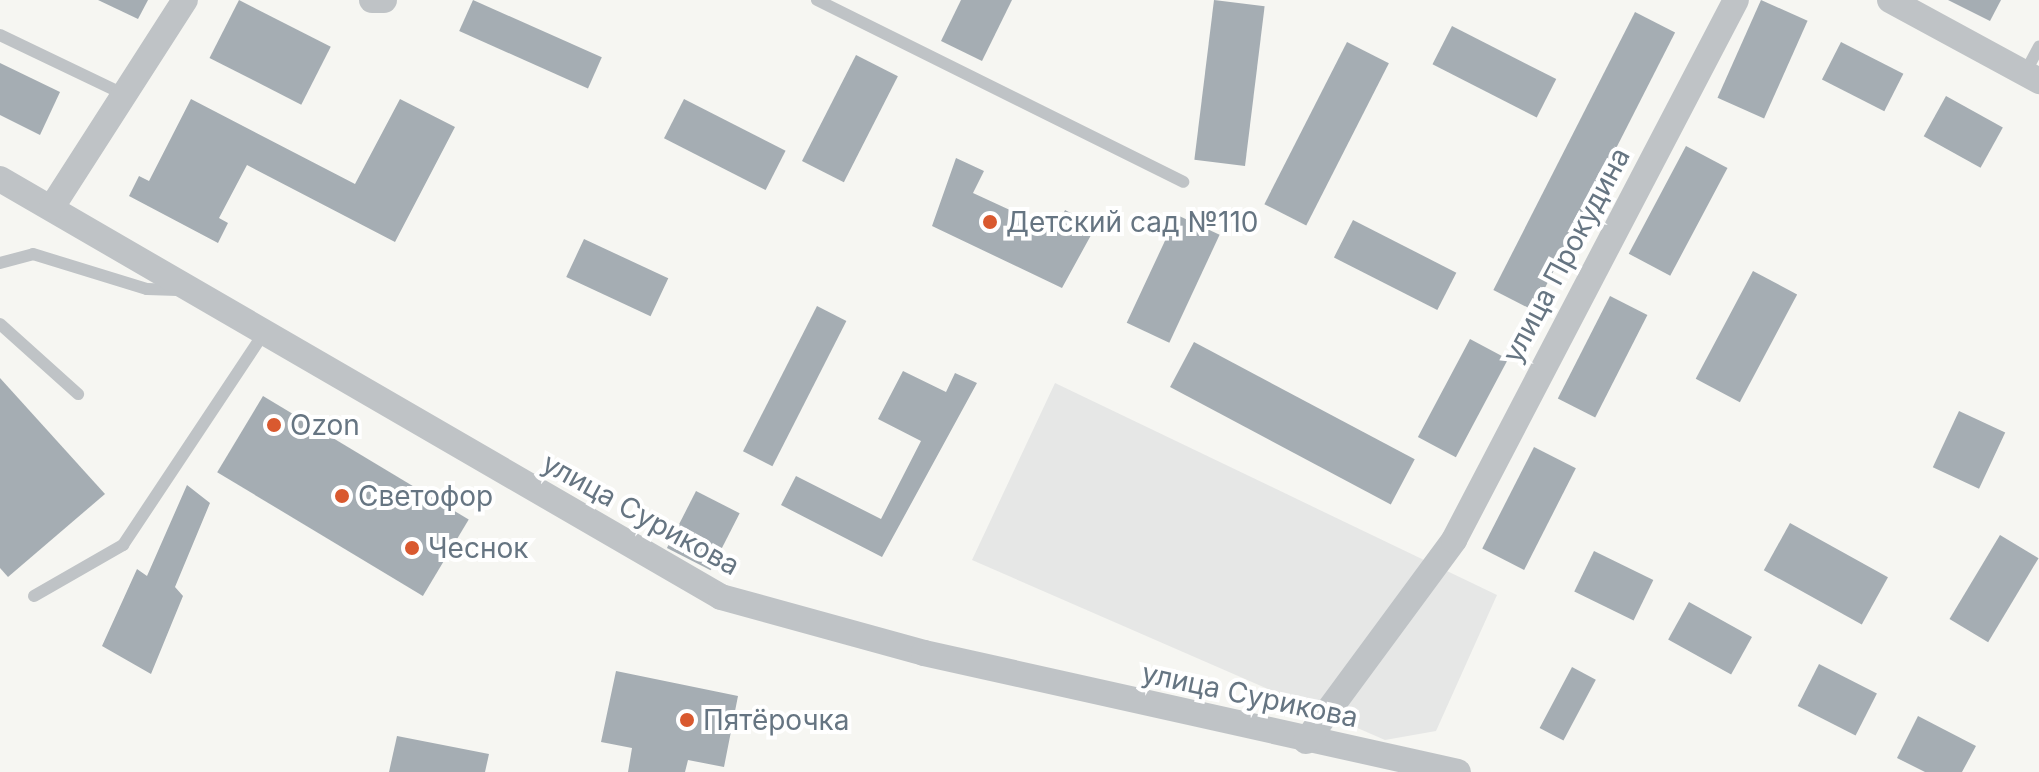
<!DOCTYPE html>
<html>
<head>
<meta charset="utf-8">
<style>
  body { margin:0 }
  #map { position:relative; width:2039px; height:772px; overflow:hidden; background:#f6f6f2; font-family:Inter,sans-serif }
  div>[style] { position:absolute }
  .built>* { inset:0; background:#e6e7e6 }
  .building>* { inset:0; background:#a5adb3; transform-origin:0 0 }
  .lane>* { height:12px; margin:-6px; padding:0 6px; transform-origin:6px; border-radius:6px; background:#bfc3c6 }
  .street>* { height:26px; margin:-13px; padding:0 13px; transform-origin:13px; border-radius:13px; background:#bfc3c6 }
  .dots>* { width:22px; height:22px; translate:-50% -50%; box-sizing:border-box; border:4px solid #fff; border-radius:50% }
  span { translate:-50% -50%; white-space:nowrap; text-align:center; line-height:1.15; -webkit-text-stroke:8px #fff; paint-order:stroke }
  .poi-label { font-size:28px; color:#667582 }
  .left { translate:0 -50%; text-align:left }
  .street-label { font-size:28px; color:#667582 }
</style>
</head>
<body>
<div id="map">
  <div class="built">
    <div style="clip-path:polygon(1055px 383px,1497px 595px,1436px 731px,1385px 740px,972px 560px)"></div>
  </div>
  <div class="building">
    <div style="clip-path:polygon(98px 0,148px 0,138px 19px)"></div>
    <div style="left:239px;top:0;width:103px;height:65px;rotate:27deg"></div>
    <div style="left:473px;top:0;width:141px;height:34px;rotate:24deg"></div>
    <div style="clip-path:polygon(961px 0,1012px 0,982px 61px,941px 41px)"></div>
    <div style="left:1214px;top:0;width:51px;height:161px;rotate:7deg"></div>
    <div style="left:1761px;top:0;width:51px;height:107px;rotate:24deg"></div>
    <div style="clip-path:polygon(1948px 0,2001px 0,1990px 21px)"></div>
    <div style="left:1635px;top:12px;width:45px;height:312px;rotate:27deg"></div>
    <div style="left:1452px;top:26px;width:117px;height:43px;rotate:27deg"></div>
    <div style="left:1347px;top:42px;width:47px;height:182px;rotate:27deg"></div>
    <div style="left:1841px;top:42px;width:70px;height:42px;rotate:27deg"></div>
    <div style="left:856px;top:55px;width:47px;height:119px;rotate:27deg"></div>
    <div style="clip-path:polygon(0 63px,60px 92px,40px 135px,0 115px)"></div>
    <div style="left:1946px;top:96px;width:65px;height:46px;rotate:29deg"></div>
    <div style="clip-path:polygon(191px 99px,355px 184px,400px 99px,455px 127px,395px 242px,247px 165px,219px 218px,228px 223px,218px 243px,129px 196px,139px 176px,149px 181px)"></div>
    <div style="left:684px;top:99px;width:114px;height:44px;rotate:27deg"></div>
    <div style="left:1686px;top:146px;width:47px;height:122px;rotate:28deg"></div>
    <div style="clip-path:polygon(956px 158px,984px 171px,973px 193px,1055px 231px,1065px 210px,1096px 226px,1062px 288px,932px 226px)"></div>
    <div style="left:1177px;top:215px;width:47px;height:119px;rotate:25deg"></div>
    <div style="left:1353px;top:220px;width:116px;height:42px;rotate:27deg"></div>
    <div style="left:584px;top:239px;width:93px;height:42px;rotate:25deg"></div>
    <div style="left:1753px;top:271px;width:50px;height:122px;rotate:28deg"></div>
    <div style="left:1610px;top:296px;width:42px;height:115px;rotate:27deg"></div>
    <div style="left:817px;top:306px;width:33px;height:163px;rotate:27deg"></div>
    <div style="left:1470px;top:339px;width:43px;height:111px;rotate:28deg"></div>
    <div style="left:1194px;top:342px;width:250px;height:51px;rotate:28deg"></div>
    <div style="clip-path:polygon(903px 371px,946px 392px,955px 373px,977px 383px,882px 557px,781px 505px,796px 476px,881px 519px,921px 441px,878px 419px)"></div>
    <div style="clip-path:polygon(0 378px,105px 494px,8px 577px,0 568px)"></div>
    <div style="left:263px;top:396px;width:240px;height:89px;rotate:31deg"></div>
    <div style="left:1959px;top:411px;width:51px;height:62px;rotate:25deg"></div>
    <div style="left:1534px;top:447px;width:47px;height:114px;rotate:27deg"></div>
    <div style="clip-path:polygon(187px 485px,210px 503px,175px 587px,183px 596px,151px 674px,102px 646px,137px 569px,147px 576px)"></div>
    <div style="left:696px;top:491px;width:49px;height:64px;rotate:27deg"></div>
    <div style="left:1790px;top:523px;width:112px;height:54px;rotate:29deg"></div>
    <div style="left:2000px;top:535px;width:45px;height:98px;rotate:31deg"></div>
    <div style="left:1594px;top:551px;width:66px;height:45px;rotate:26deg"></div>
    <div style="left:1689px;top:602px;width:72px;height:43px;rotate:29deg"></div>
    <div style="left:1819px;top:664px;width:65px;height:47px;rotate:27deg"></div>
    <div style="left:1572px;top:667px;width:27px;height:69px;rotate:28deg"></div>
    <div style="clip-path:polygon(616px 671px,738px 696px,724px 767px,688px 760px,685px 772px,628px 772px,632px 748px,601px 742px)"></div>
    <div style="clip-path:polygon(1918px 716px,1976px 746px,1962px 772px,1925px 772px,1897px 758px)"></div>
    <div style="clip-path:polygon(397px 736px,489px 754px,485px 772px,389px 772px)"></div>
  </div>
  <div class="lane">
    <div style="left:817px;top:0;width:409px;rotate:26.4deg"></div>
    <div style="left:0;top:35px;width:134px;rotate:25.6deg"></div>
    <div style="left:2025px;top:73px;width:30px;rotate:-62deg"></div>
    <div style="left:0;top:263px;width:34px;rotate:-15deg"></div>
    <div style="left:33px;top:254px;width:119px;rotate:17.1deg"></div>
    <div style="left:147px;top:289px;width:38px;rotate:2deg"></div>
    <div style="left:0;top:324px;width:105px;rotate:41.9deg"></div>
    <div style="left:34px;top:596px;width:103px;rotate:-29.8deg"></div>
    <div style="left:123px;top:545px;width:253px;rotate:-56.4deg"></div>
  </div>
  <div class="street">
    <div style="left:372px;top:0;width:12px"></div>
    <div style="left:1890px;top:0;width:170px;rotate:28.5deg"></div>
    <div style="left:0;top:179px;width:833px;rotate:30.1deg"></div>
    <div style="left:721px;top:597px;width:211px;rotate:15.4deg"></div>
    <div style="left:924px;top:653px;width:547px;rotate:12.56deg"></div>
    <div style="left:52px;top:207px;width:246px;rotate:-57.3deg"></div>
    <div style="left:1306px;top:741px;width:250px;rotate:-53.6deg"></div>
    <div style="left:1454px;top:540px;width:609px;rotate:-62.43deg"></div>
  </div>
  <div class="dots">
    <div style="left:990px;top:222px;background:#d9592f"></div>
    <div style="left:274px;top:425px;background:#d9592f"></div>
    <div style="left:342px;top:496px;background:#d9592f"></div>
    <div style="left:412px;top:548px;background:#d9592f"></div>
    <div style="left:687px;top:720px;background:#d9592f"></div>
  </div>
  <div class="poi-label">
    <span class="left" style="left:1006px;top:222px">Детский сад №110</span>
    <span class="left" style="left:290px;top:425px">Ozon</span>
    <span class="left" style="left:358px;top:496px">Светофор</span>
    <span class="left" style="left:428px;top:548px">Чеснок</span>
    <span class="left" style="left:703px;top:720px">Пятёрочка</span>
  </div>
  <div class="street-label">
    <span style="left:1566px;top:255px;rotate:-62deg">улица Прокудина</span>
    <span style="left:641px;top:514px;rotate:29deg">улица Сурикова</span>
    <span style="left:1250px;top:695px;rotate:12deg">улица Сурикова</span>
  </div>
</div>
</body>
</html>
